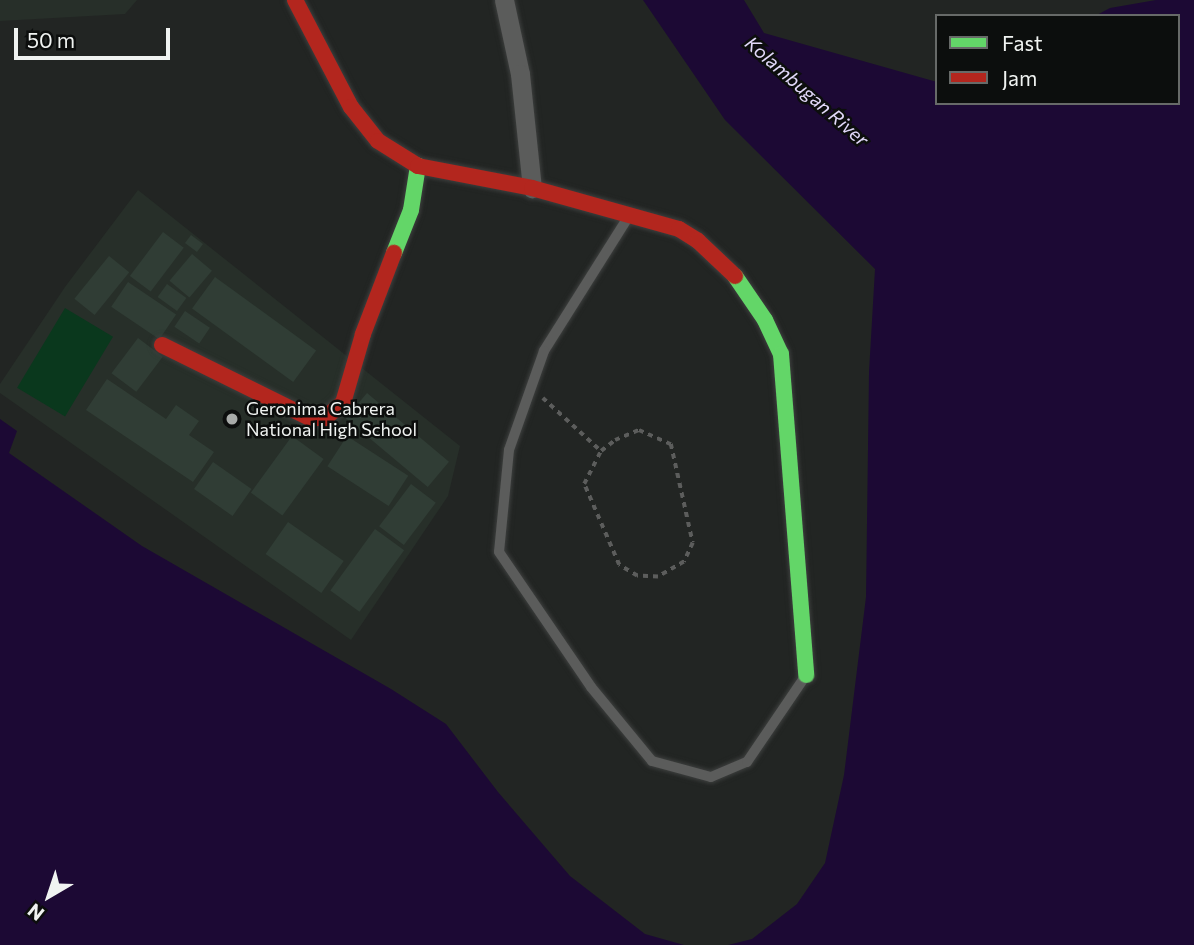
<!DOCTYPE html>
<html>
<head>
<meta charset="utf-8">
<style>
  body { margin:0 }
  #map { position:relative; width:1194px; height:945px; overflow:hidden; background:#222523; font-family:Commissioner,sans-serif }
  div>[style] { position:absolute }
  .built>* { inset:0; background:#272f29 }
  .green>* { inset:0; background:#0a381d; transform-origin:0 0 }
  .water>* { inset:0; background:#1c0934 }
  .building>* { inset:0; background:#303d35; transform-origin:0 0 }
  .path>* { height:3.5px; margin-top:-1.75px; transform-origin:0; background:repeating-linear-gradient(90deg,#5c5d5c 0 5px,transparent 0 10px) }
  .roads { filter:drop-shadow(0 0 2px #3d3f3e) drop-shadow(0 0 2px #3d3f3e) }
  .lane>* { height:10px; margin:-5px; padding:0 5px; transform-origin:5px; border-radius:5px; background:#5b5c5b }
  .street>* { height:19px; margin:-9.5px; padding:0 9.5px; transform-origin:9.5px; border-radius:9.5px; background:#5b5c5b }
  .fast>* { height:16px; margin:-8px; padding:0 8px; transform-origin:8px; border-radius:8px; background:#63d668 }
  .jam>* { height:16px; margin:-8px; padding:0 8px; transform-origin:8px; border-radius:8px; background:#b3261e }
  .dots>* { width:19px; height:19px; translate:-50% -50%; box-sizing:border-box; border:4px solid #0c0e0d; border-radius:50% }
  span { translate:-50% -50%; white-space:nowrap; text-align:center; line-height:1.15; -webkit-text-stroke:5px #0c0e0d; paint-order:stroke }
  .poi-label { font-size:18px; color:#f0f3f1 }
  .left { translate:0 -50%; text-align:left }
  .water-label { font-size:19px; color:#e2d9fa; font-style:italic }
  .legend { position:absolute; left:935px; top:14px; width:245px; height:91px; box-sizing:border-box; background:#0c0e0d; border:2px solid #676a68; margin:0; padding:9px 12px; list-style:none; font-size:21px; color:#f0f3f1 }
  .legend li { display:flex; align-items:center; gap:14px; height:35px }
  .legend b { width:35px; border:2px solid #676a68 }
  .north { position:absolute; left:14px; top:861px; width:70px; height:70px; -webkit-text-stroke:5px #0c0e0d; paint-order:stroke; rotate:219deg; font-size:19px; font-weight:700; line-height:28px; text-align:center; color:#f0f3f1 }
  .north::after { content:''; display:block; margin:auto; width:24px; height:32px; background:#f0f3f1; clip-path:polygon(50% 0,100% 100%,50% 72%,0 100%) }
  .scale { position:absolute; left:14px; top:28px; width:156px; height:32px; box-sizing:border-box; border:4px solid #f0f3f1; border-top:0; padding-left:9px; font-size:21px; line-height:24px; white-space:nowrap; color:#f0f3f1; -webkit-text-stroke:5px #0c0e0d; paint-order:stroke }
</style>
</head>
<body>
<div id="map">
  <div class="built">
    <div style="clip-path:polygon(0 0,137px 0,125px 14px,0 21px)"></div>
    <div style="clip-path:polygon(138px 190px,460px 446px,448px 496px,351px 640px,0 393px,0 384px,65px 287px)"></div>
  </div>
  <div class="green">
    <div style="left:65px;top:308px;width:56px;height:93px;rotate:31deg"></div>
  </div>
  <div class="water">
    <div style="clip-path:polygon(643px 0,744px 0,764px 33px,937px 82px,937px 103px,1178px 103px,1178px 16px,1095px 16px,1110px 8px,1156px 0,1194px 0,1194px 945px,728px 945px,752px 939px,797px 904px,825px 863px,844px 775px,866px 597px,869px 372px,875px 269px,725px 120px)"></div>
    <div style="clip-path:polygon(0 419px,17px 431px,9px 453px,142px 546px,391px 689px,446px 724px,498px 792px,570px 876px,645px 934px,684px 945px,0 945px)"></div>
  </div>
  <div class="building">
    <div style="left:163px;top:232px;width:26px;height:55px;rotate:37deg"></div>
    <div style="left:191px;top:235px;width:15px;height:10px;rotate:37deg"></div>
    <div style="left:192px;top:254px;width:26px;height:35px;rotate:40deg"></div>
    <div style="left:109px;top:256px;width:26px;height:55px;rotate:39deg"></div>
    <div style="left:215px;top:277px;width:125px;height:39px;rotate:36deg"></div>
    <div style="left:128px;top:282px;width:58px;height:30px;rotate:34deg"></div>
    <div style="left:167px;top:284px;width:24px;height:16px;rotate:36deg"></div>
    <div style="left:185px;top:311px;width:30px;height:19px;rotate:34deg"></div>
    <div style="left:138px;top:338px;width:31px;height:44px;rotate:37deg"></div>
    <div style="clip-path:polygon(107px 379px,166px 419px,176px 405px,199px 421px,189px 435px,214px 452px,193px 482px,86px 410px)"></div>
    <div style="left:367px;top:393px;width:107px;height:33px;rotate:40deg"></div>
    <div style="left:292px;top:436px;width:39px;height:70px;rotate:36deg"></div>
    <div style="left:347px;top:436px;width:73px;height:36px;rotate:33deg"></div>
    <div style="left:213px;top:462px;width:47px;height:33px;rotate:35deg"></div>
    <div style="left:411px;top:484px;width:31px;height:53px;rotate:37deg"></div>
    <div style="left:288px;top:522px;width:68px;height:39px;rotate:35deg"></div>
    <div style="left:375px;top:529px;width:36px;height:76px;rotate:36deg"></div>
  </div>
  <div class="path">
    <div style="left:543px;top:398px;width:79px;rotate:42.4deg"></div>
    <div style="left:639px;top:430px;width:35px;rotate:24deg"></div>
    <div style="left:671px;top:444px;width:101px;rotate:77.5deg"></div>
    <div style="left:693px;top:543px;width:21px;rotate:115deg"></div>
    <div style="left:684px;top:562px;width:30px;rotate:150deg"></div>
    <div style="left:658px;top:577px;width:21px;rotate:-177deg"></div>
    <div style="left:637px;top:576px;width:21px;rotate:-149deg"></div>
    <div style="left:619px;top:565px;width:88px;rotate:-113.4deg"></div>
    <div style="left:584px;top:484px;width:37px;rotate:-63deg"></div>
    <div style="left:601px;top:451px;width:18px;rotate:-38deg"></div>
    <div style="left:615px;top:440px;width:26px;rotate:-23deg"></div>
  </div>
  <div class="roads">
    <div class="lane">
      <div style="left:627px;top:219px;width:156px;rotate:122.2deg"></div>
      <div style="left:544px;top:351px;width:105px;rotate:109.5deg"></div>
      <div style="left:509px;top:450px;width:102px;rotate:95.6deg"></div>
      <div style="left:499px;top:552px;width:163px;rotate:55.7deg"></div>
      <div style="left:591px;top:687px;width:96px;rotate:50.5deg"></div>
      <div style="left:652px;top:761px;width:61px;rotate:15.2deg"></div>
      <div style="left:711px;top:777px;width:39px;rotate:-23deg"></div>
      <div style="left:747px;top:762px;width:102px;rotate:-55.8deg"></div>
    </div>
    <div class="street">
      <div style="left:504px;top:0;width:76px;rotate:77.8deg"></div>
      <div style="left:520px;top:74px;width:115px;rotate:84deg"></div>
    </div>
    <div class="fast">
      <div style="left:394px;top:253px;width:46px;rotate:-68.4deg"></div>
      <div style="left:411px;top:210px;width:45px;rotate:-81deg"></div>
      <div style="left:735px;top:276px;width:53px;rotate:55.7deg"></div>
      <div style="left:765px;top:320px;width:38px;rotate:65deg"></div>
      <div style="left:781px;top:354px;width:322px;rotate:85.5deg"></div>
    </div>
    <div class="jam">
      <div style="left:295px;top:0;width:121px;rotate:62.4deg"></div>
      <div style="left:351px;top:107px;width:43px;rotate:51.5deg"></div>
      <div style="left:378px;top:141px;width:47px;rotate:32deg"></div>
      <div style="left:418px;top:166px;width:116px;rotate:10.9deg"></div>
      <div style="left:532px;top:188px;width:153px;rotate:15.6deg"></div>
      <div style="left:679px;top:229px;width:22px;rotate:32deg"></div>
      <div style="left:698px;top:241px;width:51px;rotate:43.4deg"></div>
      <div style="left:162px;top:345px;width:165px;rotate:26.3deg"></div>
      <div style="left:310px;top:418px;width:15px"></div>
      <div style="left:325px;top:418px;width:23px;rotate:-40deg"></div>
      <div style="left:343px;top:403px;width:72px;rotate:-73.8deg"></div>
      <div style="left:363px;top:334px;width:87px;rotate:-69.1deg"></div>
    </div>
  </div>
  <div class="dots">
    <div style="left:232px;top:419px;background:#a8aba9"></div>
  </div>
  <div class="poi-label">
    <span class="left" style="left:246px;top:419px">Geronima Cabrera<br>National High School</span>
  </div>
  <div class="water-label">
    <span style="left:807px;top:91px;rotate:41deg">Kolambugan River</span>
  </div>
  <ul class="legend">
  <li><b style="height:9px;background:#63d668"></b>Fast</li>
  <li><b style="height:9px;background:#b3261e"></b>Jam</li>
  </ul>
  <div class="north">N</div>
  <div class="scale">50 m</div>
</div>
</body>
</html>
